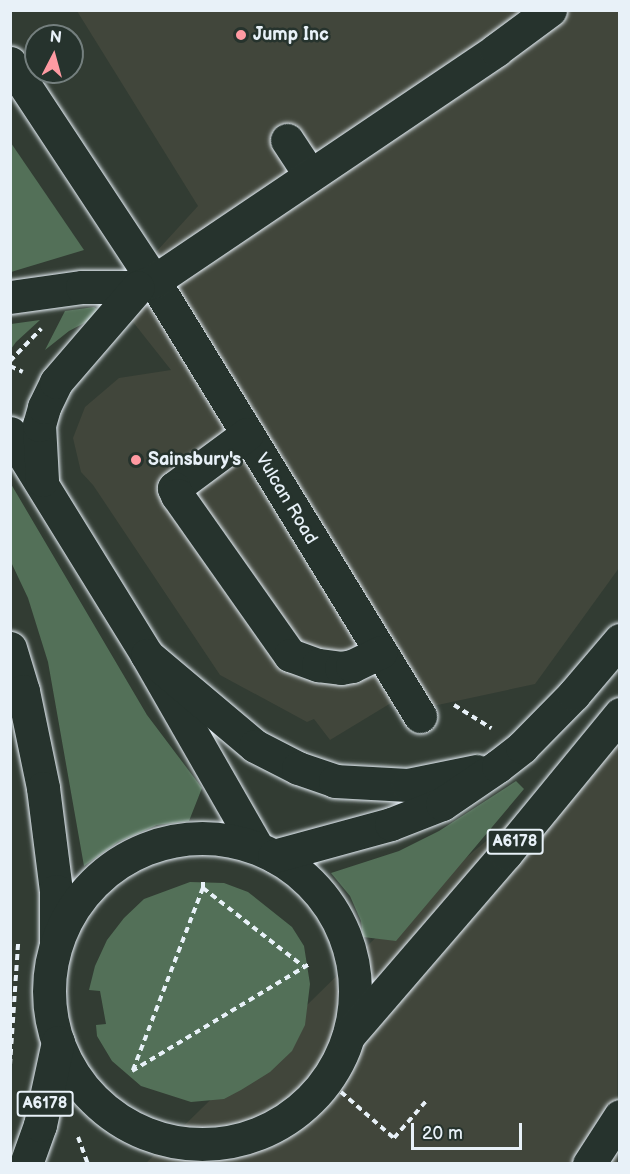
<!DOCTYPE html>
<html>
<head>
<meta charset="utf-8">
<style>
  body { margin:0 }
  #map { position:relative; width:630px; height:1174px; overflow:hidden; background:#323c33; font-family:"Balsamiq Sans",sans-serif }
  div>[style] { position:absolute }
  .built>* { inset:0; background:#41463b }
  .green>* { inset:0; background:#537058 }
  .path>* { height:4px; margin-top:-2px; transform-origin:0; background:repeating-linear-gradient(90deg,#e8f1f8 0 6px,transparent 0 10.5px) }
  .roads { filter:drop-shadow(0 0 2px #e8f1f8) drop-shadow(0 0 2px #e8f1f8) }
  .minor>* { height:33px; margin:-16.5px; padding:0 16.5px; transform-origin:16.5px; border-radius:16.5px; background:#26332d }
  .major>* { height:33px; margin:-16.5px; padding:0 16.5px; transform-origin:16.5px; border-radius:16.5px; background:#26332d }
  .major>.ring { margin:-16.5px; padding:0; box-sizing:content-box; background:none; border:33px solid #26332d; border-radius:50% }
  .dots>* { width:16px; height:16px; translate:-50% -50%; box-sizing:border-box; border:3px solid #26332d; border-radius:50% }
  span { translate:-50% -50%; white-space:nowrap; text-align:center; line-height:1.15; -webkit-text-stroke:5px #26332d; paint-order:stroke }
  .shield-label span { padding:2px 4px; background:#26332d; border:2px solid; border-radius:4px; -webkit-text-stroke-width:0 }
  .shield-label { font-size:16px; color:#e8f1f8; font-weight:700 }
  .poi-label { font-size:18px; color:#e8f1f8; font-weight:700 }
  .left { translate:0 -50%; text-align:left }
  .street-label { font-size:18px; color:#e8f1f8 }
  .frame { position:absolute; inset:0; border:12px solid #e8f1f8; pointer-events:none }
  .north { position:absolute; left:24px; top:24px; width:60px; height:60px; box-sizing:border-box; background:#26332d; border:2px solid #747f7e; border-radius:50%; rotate:6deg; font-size:16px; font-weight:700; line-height:24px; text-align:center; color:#e8f1f8 }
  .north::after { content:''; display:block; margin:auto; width:21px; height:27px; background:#ff9aa2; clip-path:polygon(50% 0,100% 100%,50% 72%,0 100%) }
  .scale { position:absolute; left:411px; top:1123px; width:111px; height:27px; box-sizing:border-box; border:3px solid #e8f1f8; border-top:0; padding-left:8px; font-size:18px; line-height:21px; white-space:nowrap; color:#e8f1f8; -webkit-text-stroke:4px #26332d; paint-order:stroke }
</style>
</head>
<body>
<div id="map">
  <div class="built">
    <div style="clip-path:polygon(77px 11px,619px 11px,619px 568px,535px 684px,405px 712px,396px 700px,330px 740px,314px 719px,307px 722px,220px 675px,93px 485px,81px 472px,73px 438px,85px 407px,119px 378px,171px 370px,114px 298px,198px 206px)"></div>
    <div style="clip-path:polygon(619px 732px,617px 1163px,145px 1164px,413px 901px)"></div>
  </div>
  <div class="green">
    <div style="clip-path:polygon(10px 143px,11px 143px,84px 250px,11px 272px)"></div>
    <div style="clip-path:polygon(94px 307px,97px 309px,96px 317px,69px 331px,45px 350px,65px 311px)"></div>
    <div style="clip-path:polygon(40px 320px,16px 342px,11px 349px,11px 324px)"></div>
    <div style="clip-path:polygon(11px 484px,147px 715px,202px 788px,189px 821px,157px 825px,118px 842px,84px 866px,48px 662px,28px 598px,11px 562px)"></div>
    <div style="clip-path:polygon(516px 781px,524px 789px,396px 941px,363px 937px,361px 921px,350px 896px,331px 873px,399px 851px,439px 831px)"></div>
    <div style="clip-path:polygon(190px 882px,224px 883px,248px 892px,292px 927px,304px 946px,310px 984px,305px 1025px,292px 1051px,270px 1072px,241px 1090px,224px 1099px,191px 1102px,141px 1086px,112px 1061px,97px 1036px,96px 1025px,106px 1024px,100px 991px,89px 990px,95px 966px,107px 940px,124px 918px,144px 899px)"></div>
  </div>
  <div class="path">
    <div style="left:10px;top:361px;width:45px;rotate:-45.9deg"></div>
    <div style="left:10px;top:366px;width:14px;rotate:25deg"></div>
    <div style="left:454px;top:705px;width:44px;rotate:31.9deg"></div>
    <div style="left:203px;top:888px;width:127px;rotate:38deg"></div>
    <div style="left:10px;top:1065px;width:122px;rotate:-86.2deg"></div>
    <div style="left:133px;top:1070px;width:195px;rotate:-69deg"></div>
    <div style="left:203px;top:888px;width:9px;rotate:-90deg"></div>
    <div style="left:132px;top:1071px;width:209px;rotate:-31.1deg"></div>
    <div style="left:341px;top:1092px;width:70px;rotate:41deg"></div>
    <div style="left:394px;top:1138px;width:50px;rotate:-49deg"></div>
    <div style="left:78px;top:1137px;width:29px;rotate:70deg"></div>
  </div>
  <div class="roads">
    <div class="minor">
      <div style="left:10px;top:63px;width:261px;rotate:56.6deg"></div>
      <div style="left:154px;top:281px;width:510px;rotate:58.55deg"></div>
      <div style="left:287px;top:140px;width:42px;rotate:56.7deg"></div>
      <div style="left:10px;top:297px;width:73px;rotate:-7.9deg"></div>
      <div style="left:82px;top:287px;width:56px"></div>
      <div style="left:138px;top:287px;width:17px;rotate:-21deg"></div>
      <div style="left:154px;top:281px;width:413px;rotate:-34deg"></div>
      <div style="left:496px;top:50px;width:67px;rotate:-36.5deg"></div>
      <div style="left:10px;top:433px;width:261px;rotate:58.3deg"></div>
      <div style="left:147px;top:655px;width:221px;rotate:60.2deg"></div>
      <div style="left:247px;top:434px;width:91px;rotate:143.5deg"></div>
      <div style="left:174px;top:488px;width:8px;rotate:67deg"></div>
      <div style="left:177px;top:495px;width:196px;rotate:54.8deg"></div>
      <div style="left:290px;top:655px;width:30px;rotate:20deg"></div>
      <div style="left:318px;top:665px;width:23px;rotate:7deg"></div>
      <div style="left:341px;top:668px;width:11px;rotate:-10deg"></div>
      <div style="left:352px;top:666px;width:32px;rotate:-26deg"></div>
      <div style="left:42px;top:480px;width:55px;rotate:-93.1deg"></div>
      <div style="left:39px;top:425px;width:19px;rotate:-74deg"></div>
      <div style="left:44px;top:407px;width:28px;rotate:-64deg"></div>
      <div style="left:56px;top:382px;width:125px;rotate:-49.2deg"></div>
      <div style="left:10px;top:648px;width:45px;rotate:73.2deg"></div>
      <div style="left:23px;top:691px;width:99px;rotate:78.3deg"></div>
      <div style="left:43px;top:788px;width:104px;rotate:82.8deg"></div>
      <div style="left:56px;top:891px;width:51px;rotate:90deg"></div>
      <div style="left:589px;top:1164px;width:57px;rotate:-57.1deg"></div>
    </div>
    <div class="major">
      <div style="left:147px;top:655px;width:141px;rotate:40.1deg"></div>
      <div style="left:255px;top:746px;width:48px;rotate:27.1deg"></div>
      <div style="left:298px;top:768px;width:39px;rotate:19deg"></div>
      <div style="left:335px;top:781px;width:73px;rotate:3.1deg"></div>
      <div style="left:408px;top:785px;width:70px;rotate:-11.5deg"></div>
      <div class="ring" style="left:49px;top:838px;width:273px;height:273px"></div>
      <div style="left:274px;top:856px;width:121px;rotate:-15.3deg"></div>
      <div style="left:391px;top:824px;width:55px;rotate:-21.4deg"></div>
      <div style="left:442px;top:804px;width:68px;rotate:-34.2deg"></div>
      <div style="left:498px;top:766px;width:31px;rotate:-38deg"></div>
      <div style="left:522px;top:747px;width:74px;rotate:-45.5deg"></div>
      <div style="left:574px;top:694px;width:71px;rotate:-49.6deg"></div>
      <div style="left:349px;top:1035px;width:240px;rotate:-49.2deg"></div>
      <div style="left:506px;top:853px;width:180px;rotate:-50.6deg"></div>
      <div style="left:26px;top:1164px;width:41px;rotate:-70.3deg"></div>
      <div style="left:40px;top:1125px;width:85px;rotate:-77.8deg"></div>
    </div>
  </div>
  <div class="dots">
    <div style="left:241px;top:35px;background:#ff9aa2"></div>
    <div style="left:136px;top:460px;background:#ff9aa2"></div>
  </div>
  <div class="shield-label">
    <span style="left:515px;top:842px">A6178</span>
    <span style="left:45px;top:1104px">A6178</span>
  </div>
  <div class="poi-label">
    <span class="left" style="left:253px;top:35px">Jump Inc</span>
    <span class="left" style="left:148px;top:460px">Sainsbury's</span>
  </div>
  <div class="street-label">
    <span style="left:286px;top:499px;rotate:59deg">Vulcan Road</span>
  </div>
  <div class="frame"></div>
  <div class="north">N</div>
  <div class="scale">20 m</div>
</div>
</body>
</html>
